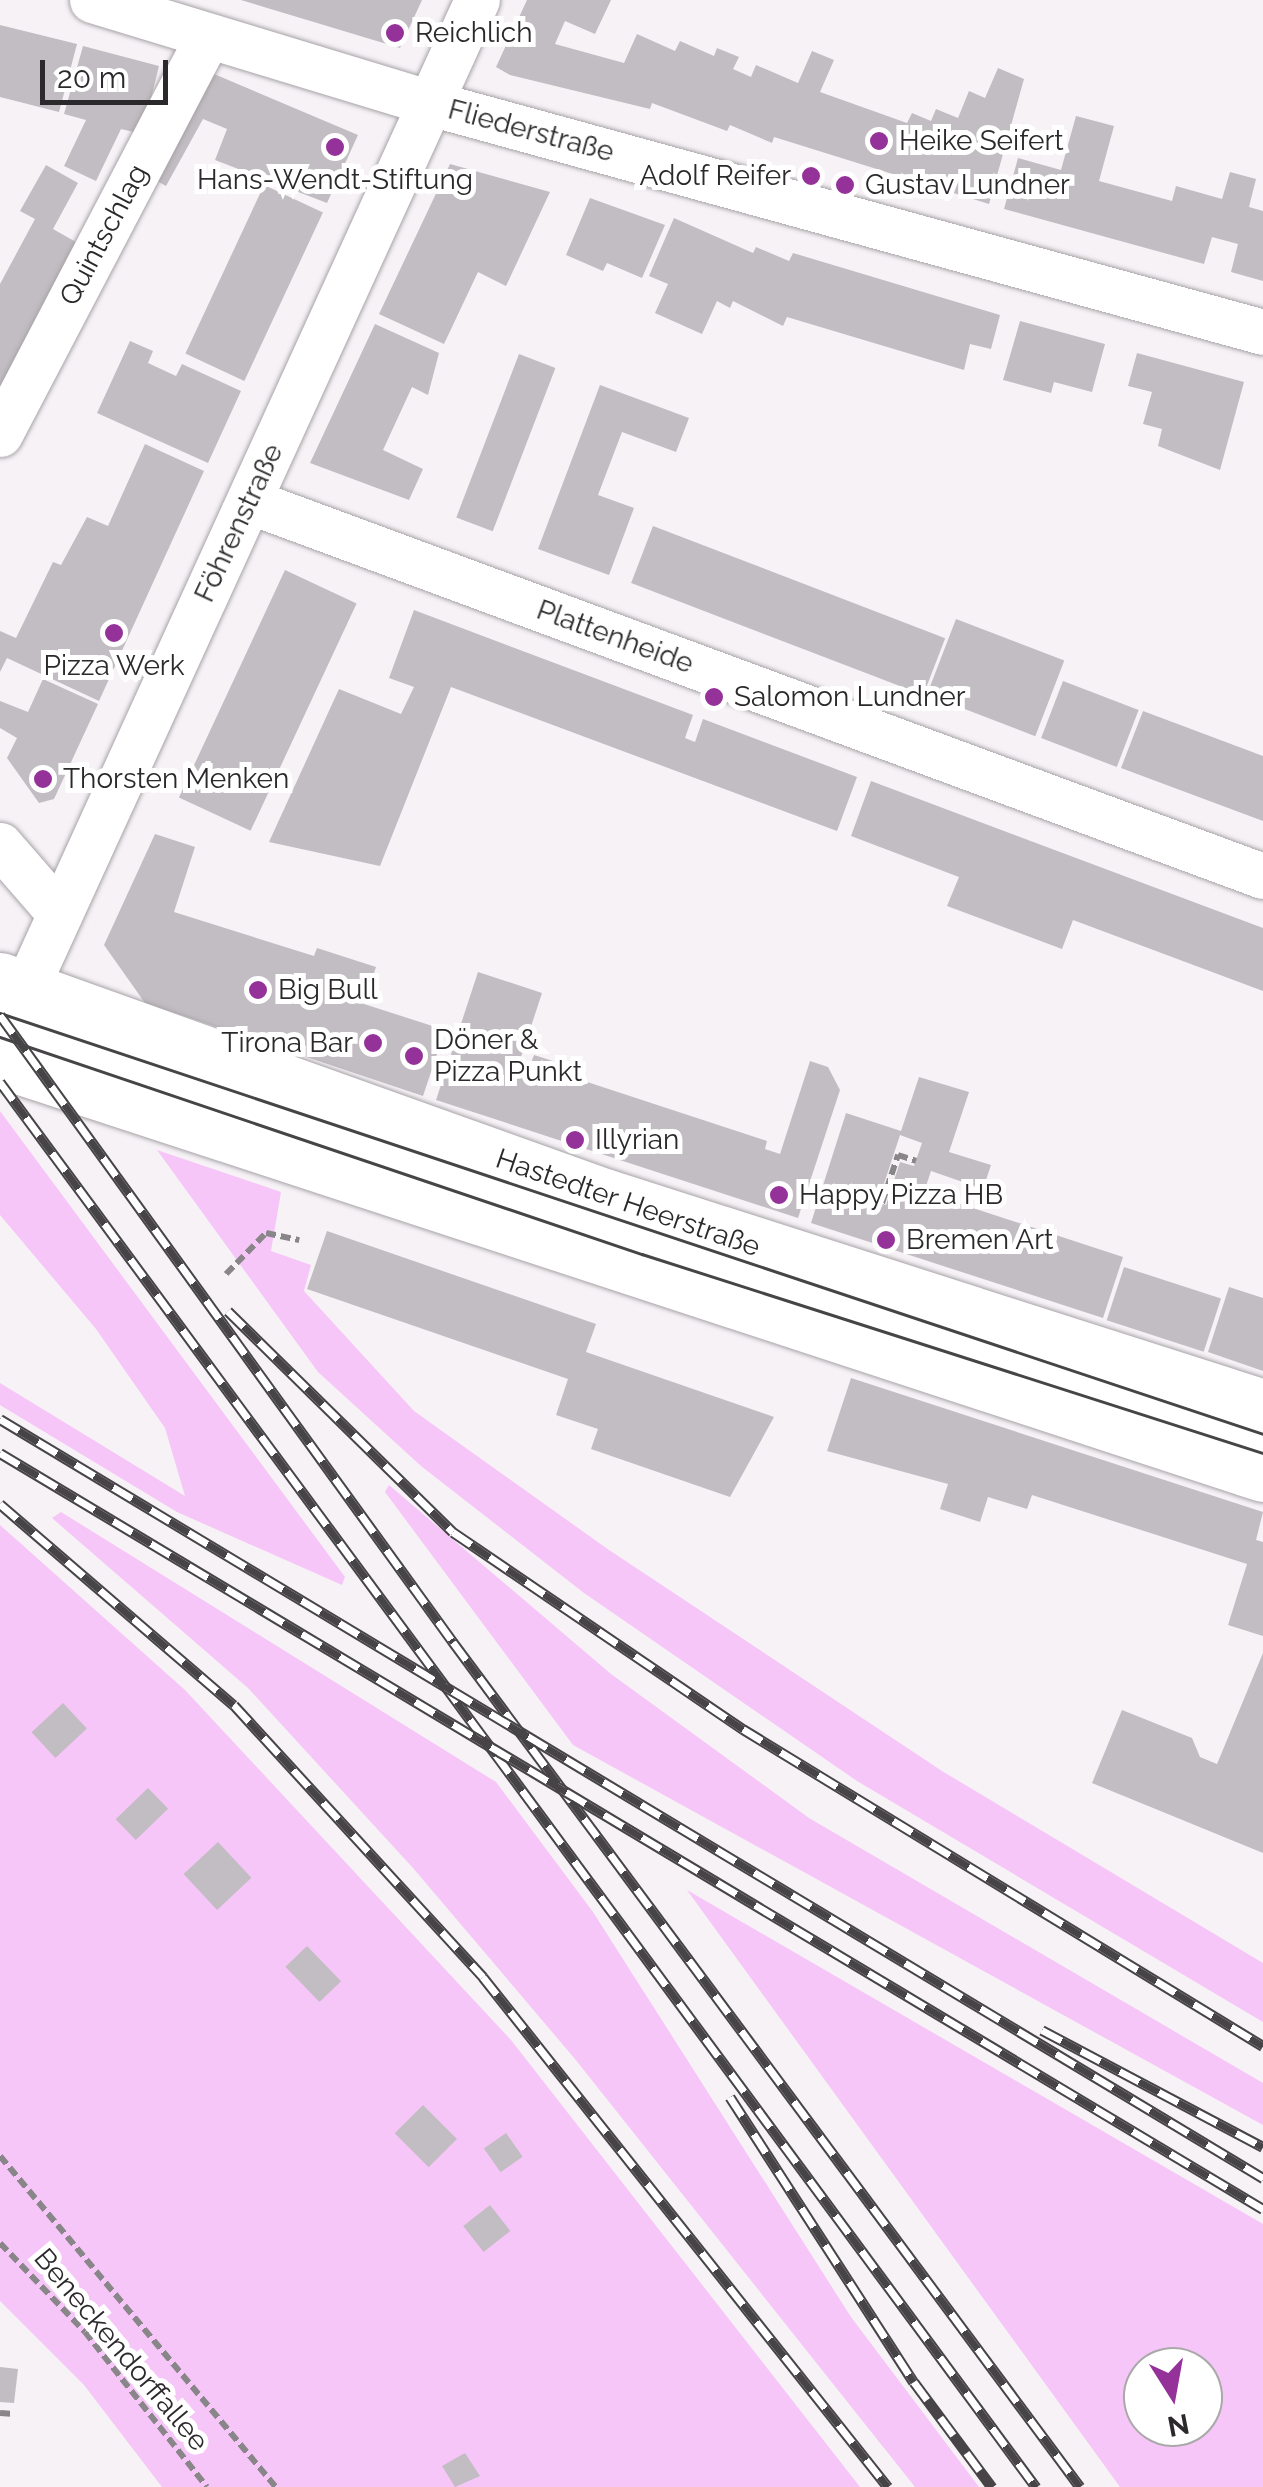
<!DOCTYPE html>
<html>
<head>
<meta charset="utf-8">
<style>
  body { margin:0 }
  #map { position:relative; width:1263px; height:2487px; overflow:hidden; background:#f6f2f6; font-family:Raleway,sans-serif }
  div>[style] { position:absolute }
  .green>* { inset:0; background:#f7c6f8 }
  .building>* { inset:0; background:#c2bdc2; transform-origin:0 0 }
  .path>* { height:6px; margin-top:-3px; transform-origin:0; background:repeating-linear-gradient(90deg,#898689 0 10px,transparent 0 15px) }
  .roads { filter:drop-shadow(0 0 2px #a7a3a7) drop-shadow(0 0 2px #a7a3a7) }
  .minor>* { height:45px; margin:-22.5px; padding:0 22.5px; transform-origin:22.5px; border-radius:22.5px; background:#fff }
  .major>* { height:55px; margin:-27.5px; padding:0 27.5px; transform-origin:27.5px; border-radius:27.5px; background:#fff }
  .tram>* { height:2.5px; margin:-1.25px; padding:0 1.25px; transform-origin:1.25px; border-radius:1.25px; background:#464446 }
  .rail>* { height:11px; margin-top:-5.5px; transform-origin:0; background:repeating-linear-gradient(90deg,#fff 0 22px,#464446 0 44px); box-sizing:border-box; border-block:2px solid #464446 }
  .dots>* { width:28px; height:28px; translate:-50% -50%; box-sizing:border-box; border:5px solid #fff; border-radius:50% }
  span { translate:-50% -50%; white-space:nowrap; text-align:center; line-height:1.15; -webkit-text-stroke:10px #fff; paint-order:stroke }
  .poi-label { font-size:28px; color:#2b292b }
  .left { translate:0 -50%; text-align:left }
  .right { translate:-100% -50%; text-align:right }
  .street-label { font-size:28px; color:#2b292b }
  .north { position:absolute; left:1123px; top:2347px; width:100px; height:100px; box-sizing:border-box; background:#fff; border:2px solid #aaa9aa; border-radius:50%; rotate:169deg; font-size:28px; font-weight:700; line-height:40px; text-align:center; color:#2b292b }
  .north::after { content:''; display:block; margin:auto; width:35px; height:45px; background:#94329a; clip-path:polygon(50% 0,100% 100%,50% 72%,0 100%) }
  .scale { position:absolute; left:40px; top:60px; width:128px; height:45px; box-sizing:border-box; border:5px solid #2b292b; border-top:0; padding-left:12px; font-size:30px; line-height:35px; white-space:nowrap; color:#2b292b; -webkit-text-stroke:8px #fff; paint-order:stroke }
</style>
</head>
<body>
<div id="map">
  <div class="green">
    <div style="clip-path:polygon(0 1111px,345px 1577px,342px 1585px,177px 1512px,0 1405px,0 1383px,185px 1496px,165px 1428px,96px 1329px,0 1215px)"></div>
    <div style="clip-path:polygon(157px 1150px,281px 1192px,271px 1251px,311px 1265px,304px 1291px,414px 1411px,609px 1550px,942px 1771px,1263px 1963px,1263px 2022px,857px 1781px,584px 1593px,421px 1466px,318px 1372px)"></div>
    <div style="clip-path:polygon(389px 1485px,611px 1674px,809px 1818px,1263px 2083px,1263px 2125px,573px 1745px,385px 1492px)"></div>
    <div style="clip-path:polygon(61px 1512px,496px 1782px,593px 1912px,851px 2317px,979px 2487px,915px 2487px,575px 2059px,413px 1868px,248px 1688px,52px 1518px)"></div>
    <div style="clip-path:polygon(0 1525px,185px 1690px,511px 2040px,860px 2487px,162px 2487px,84px 2385px,0 2301px)"></div>
    <div style="clip-path:polygon(evenodd,687px 1890px,1263px 2224px,1263px 2487px,1120px 2487px,687px 1890px,1143px 2367px,1203px 2367px,1203px 2427px,1143px 2427px,1143px 2367px)"></div>
  </div>
  <div class="building">
    <div style="clip-path:polygon(241px 0,422px 0,400px 48px)"></div>
    <div style="clip-path:polygon(527px 0,611px 0,595px 34px,565px 21px,555px 44px,624px 63px,637px 34px,675px 51px,680px 41px,714px 56px,717px 48px,739px 57px,733px 69px,751px 77px,756px 65px,798px 83px,812px 51px,834px 60px,820px 92px,907px 123px,912px 113px,931px 121px,936px 109px,958px 118px,969px 91px,985px 98px,998px 68px,1024px 79px,989px 204px,774px 137px,772px 143px,730px 125px,727px 131px,652px 103px,650px 109px,510px 75px,496px 67px)"></div>
    <div style="clip-path:polygon(0 25px,77px 44px,59px 112px,0 97px)"></div>
    <div style="clip-path:polygon(83px 46px,159px 66px,142px 134px,121px 129px,96px 181px,64px 166px,86px 120px,64px 114px)"></div>
    <div style="clip-path:polygon(207px 71px,358px 135px,327px 203px,215px 160px,227px 129px,203px 119px,166px 186px,148px 176px)"></div>
    <div style="clip-path:polygon(1076px 116px,1114px 126px,1099px 181px,1172px 201px,1176px 186px,1222px 199px,1230px 172px,1256px 179px,1249px 207px,1263px 211px,1263px 281px,1231px 272px,1238px 244px,1212px 237px,1204px 264px,1004px 209px,1018px 158px,1061px 170px)"></div>
    <div style="clip-path:polygon(450px 164px,550px 192px,506px 286px,478px 272px,444px 344px,379px 314px)"></div>
    <div style="clip-path:polygon(46px 165px,78px 183px,53px 229px,83px 246px,0 396px,0 284px,35px 219px,20px 211px)"></div>
    <div style="left:264px;top:185px;width:65px;height:186px;rotate:25deg"></div>
    <div style="clip-path:polygon(590px 198px,665px 225px,642px 278px,607px 263px,603px 271px,566px 255px)"></div>
    <div style="clip-path:polygon(674px 218px,753px 253px,756px 247px,789px 261px,793px 253px,1000px 315px,991px 349px,970px 344px,964px 370px,787px 317px,783px 326px,733px 301px,730px 308px,717px 301px,702px 334px,655px 313px,668px 284px,649px 276px)"></div>
    <div style="clip-path:polygon(1020px 321px,1105px 344px,1092px 392px,1054px 382px,1051px 393px,1003px 380px)"></div>
    <div style="clip-path:polygon(375px 324px,439px 353px,428px 395px,412px 387px,383px 450px,423px 469px,409px 500px,310px 463px)"></div>
    <div style="clip-path:polygon(130px 341px,153px 351px,148px 363px,176px 376px,182px 364px,241px 391px,208px 463px,97px 413px)"></div>
    <div style="clip-path:polygon(1137px 353px,1244px 382px,1220px 470px,1158px 446px,1162px 429px,1143px 424px,1152px 392px,1128px 386px)"></div>
    <div style="left:519px;top:354px;width:39px;height:175px;rotate:21deg"></div>
    <div style="clip-path:polygon(600px 385px,689px 418px,676px 452px,622px 432px,598px 495px,634px 508px,609px 575px,538px 549px)"></div>
    <div style="clip-path:polygon(145px 444px,204px 471px,99px 701px,7px 658px,0 672px,0 631px,16px 638px,53px 562px,61px 565px,87px 517px,108px 526px)"></div>
    <div style="left:653px;top:526px;width:313px;height:61px;rotate:21deg"></div>
    <div style="left:285px;top:570px;width:79px;height:251px;rotate:25deg"></div>
    <div style="clip-path:polygon(414px 610px,693px 715px,685px 738px,695px 742px,703px 719px,857px 777px,837px 831px,451px 687px,380px 866px,269px 842px,339px 689px,401px 714px,414px 687px,389px 678px)"></div>
    <div style="left:956px;top:619px;width:116px;height:81px;rotate:21deg"></div>
    <div style="clip-path:polygon(43px 679px,98px 704px,54px 799px,39px 803px,7px 758px,17px 738px,0 728px,0 701px,28px 712px)"></div>
    <div style="left:1063px;top:681px;width:81px;height:61px;rotate:21deg"></div>
    <div style="clip-path:polygon(1143px 711px,1263px 756px,1263px 821px,1121px 768px)"></div>
    <div style="clip-path:polygon(871px 781px,1263px 928px,1263px 991px,1073px 920px,1062px 949px,947px 906px,959px 877px,851px 836px)"></div>
    <div style="clip-path:polygon(155px 834px,195px 847px,174px 912px,314px 956px,317px 948px,376px 967px,364px 1004px,445px 1030px,423px 1096px,145px 1003px,104px 945px)"></div>
    <div style="clip-path:polygon(478px 972px,542px 993px,520px 1060px,531px 1063px,534px 1055px,575px 1068px,572px 1077px,767px 1141px,765px 1149px,780px 1154px,810px 1061px,828px 1067px,840px 1090px,798px 1218px,436px 1100px)"></div>
    <div style="clip-path:polygon(evenodd,919px 1077px,969px 1092px,949px 1152px,991px 1165px,983px 1189px,931px 1171px,924px 1192px,1123px 1257px,1103px 1318px,811px 1223px,846px 1113px,901px 1131px,919px 1077px,900px 1135px,922px 1143px,914px 1166px,900px 1162px,886px 1205px,878px 1202px,900px 1135px)"></div>
    <div style="clip-path:polygon(327px 1231px,596px 1324px,586px 1352px,774px 1417px,730px 1497px,591px 1449px,598px 1429px,556px 1415px,568px 1379px,307px 1289px)"></div>
    <div style="left:1124px;top:1267px;width:102px;height:56px;rotate:18deg"></div>
    <div style="clip-path:polygon(1229px 1287px,1263px 1298px,1263px 1371px,1208px 1352px)"></div>
    <div style="clip-path:polygon(851px 1378px,1263px 1512px,1256px 1540px,1263px 1542px,1263px 1636px,1228px 1625px,1247px 1564px,1032px 1495px,1027px 1509px,988px 1497px,980px 1522px,940px 1509px,948px 1484px,827px 1451px)"></div>
    <div style="clip-path:polygon(1263px 1653px,1263px 1853px,1092px 1783px,1122px 1710px,1192px 1738px,1200px 1757px,1217px 1764px)"></div>
    <div style="left:63px;top:1703px;width:35px;height:43px;rotate:47deg"></div>
    <div style="left:148px;top:1788px;width:29px;height:45px;rotate:46deg"></div>
    <div style="left:218px;top:1842px;width:49px;height:47px;rotate:47deg"></div>
    <div style="left:307px;top:1946px;width:49px;height:30px;rotate:46deg"></div>
    <div style="left:423px;top:2105px;width:48px;height:40px;rotate:45deg"></div>
    <div style="left:506px;top:2133px;width:29px;height:27px;rotate:55deg"></div>
    <div style="left:490px;top:2205px;width:33px;height:34px;rotate:52deg"></div>
    <div style="clip-path:polygon(0 2367px,18px 2369px,14px 2403px,0 2402px)"></div>
    <div style="clip-path:polygon(465px 2453px,480px 2476px,455px 2487px,442px 2466px)"></div>
  </div>
  <div class="path">
    <div style="left:882px;top:1203px;width:51px;rotate:-71.6deg"></div>
    <div style="left:898px;top:1155px;width:19px;rotate:18deg"></div>
    <div style="left:226px;top:1274px;width:57px;rotate:-45.7deg"></div>
    <div style="left:266px;top:1233px;width:34px;rotate:12deg"></div>
    <div style="left:0;top:2156px;width:431px;rotate:50.2deg"></div>
    <div style="left:0;top:2243px;width:123px;rotate:46.3deg"></div>
    <div style="left:85px;top:2332px;width:197px;rotate:51.8deg"></div>
    <div style="left:0;top:2413px;width:14px;rotate:4deg"></div>
  </div>
  <div class="roads">
    <div class="minor">
      <div style="left:92px;top:0;width:353px;rotate:16.9deg"></div>
      <div style="left:430px;top:103px;width:864px;rotate:15.37deg"></div>
      <div style="left:0;top:434px;width:449px;rotate:-62.4deg"></div>
      <div style="left:249px;top:501px;width:1081px;rotate:20.3deg"></div>
      <div style="left:0;top:845px;width:91px;rotate:49deg"></div>
      <div style="left:11px;top:1021px;width:1122px;rotate:-65.47deg"></div>
      <div style="left:0;top:1025px;width:1331px;rotate:18.35deg"></div>
    </div>
    <div class="major">
      <div style="left:0;top:980px;width:641px;rotate:19.68deg"></div>
      <div style="left:604px;top:1196px;width:692px;rotate:17.75deg"></div>
      <div style="left:0;top:1060px;width:1329px;rotate:18.15deg"></div>
    </div>
  </div>
  <div class="tram">
    <div style="left:0;top:1013px;width:1331px;rotate:18.43deg"></div>
    <div style="left:0;top:1037px;width:678px;rotate:18.68deg"></div>
    <div style="left:642px;top:1254px;width:652px;rotate:17.77deg"></div>
  </div>
  <div class="rail">
    <div style="left:0;top:1015px;width:774px;rotate:54.15deg"></div>
    <div style="left:453px;top:1642px;width:1052px;rotate:53.42deg"></div>
    <div style="left:0;top:1082px;width:1746px;rotate:53.6deg"></div>
    <div style="left:228px;top:1311px;width:315px;rotate:44.5deg"></div>
    <div style="left:453px;top:1532px;width:351px;rotate:34.2deg"></div>
    <div style="left:743px;top:1729px;width:609px;rotate:31.37deg"></div>
    <div style="left:0;top:1419px;width:1474px;rotate:31deg"></div>
    <div style="left:0;top:1453px;width:1472px;rotate:30.9deg"></div>
    <div style="left:0;top:1504px;width:308px;rotate:40.7deg"></div>
    <div style="left:234px;top:1705px;width:369px;rotate:47.5deg"></div>
    <div style="left:483px;top:1977px;width:651px;rotate:51.55deg"></div>
    <div style="left:1042px;top:2030px;width:250px;rotate:27.9deg"></div>
    <div style="left:730px;top:2097px;width:339px;rotate:57.2deg"></div>
    <div style="left:914px;top:2382px;width:131px;rotate:53.4deg"></div>
  </div>
  <div class="dots">
    <div style="left:395px;top:33px;background:#94329a"></div>
    <div style="left:879px;top:141px;background:#94329a"></div>
    <div style="left:335px;top:147px;background:#94329a"></div>
    <div style="left:811px;top:176px;background:#94329a"></div>
    <div style="left:845px;top:185px;background:#94329a"></div>
    <div style="left:114px;top:633px;background:#94329a"></div>
    <div style="left:714px;top:697px;background:#94329a"></div>
    <div style="left:43px;top:779px;background:#94329a"></div>
    <div style="left:258px;top:990px;background:#94329a"></div>
    <div style="left:373px;top:1043px;background:#94329a"></div>
    <div style="left:414px;top:1056px;background:#94329a"></div>
    <div style="left:575px;top:1140px;background:#94329a"></div>
    <div style="left:779px;top:1195px;background:#94329a"></div>
    <div style="left:886px;top:1240px;background:#94329a"></div>
  </div>
  <div class="poi-label">
    <span class="left" style="left:415px;top:33px">Reichlich</span>
    <span class="left" style="left:899px;top:141px">Heike Seifert</span>
    <span class="right" style="left:791px;top:176px">Adolf Reifer</span>
    <span style="left:335px;top:180px">Hans-Wendt-Stiftung</span>
    <span class="left" style="left:865px;top:185px">Gustav Lundner</span>
    <span style="left:114px;top:666px">Pizza Werk</span>
    <span class="left" style="left:734px;top:697px">Salomon Lundner</span>
    <span class="left" style="left:63px;top:779px">Thorsten Menken</span>
    <span class="left" style="left:278px;top:990px">Big Bull</span>
    <span class="left" style="left:434px;top:1056px">Döner &amp;<br>Pizza Punkt</span>
    <span class="right" style="left:353px;top:1043px">Tirona Bar</span>
    <span class="left" style="left:595px;top:1140px">Illyrian</span>
    <span class="left" style="left:799px;top:1195px">Happy Pizza HB</span>
    <span class="left" style="left:906px;top:1240px">Bremen Art</span>
  </div>
  <div class="street-label">
    <span style="left:531px;top:131px;rotate:15deg">Fliederstraße</span>
    <span style="left:104px;top:235px;rotate:-62deg">Quintschlag</span>
    <span style="left:239px;top:523px;rotate:-65deg">Föhrenstraße</span>
    <span style="left:615px;top:637px;rotate:20deg">Plattenheide</span>
    <span style="left:628px;top:1203px;rotate:19deg">Hastedter Heerstraße</span>
    <span style="left:121px;top:2350px;rotate:50deg">Beneckendorffallee</span>
  </div>
  <div class="north">N</div>
  <div class="scale">20 m</div>
</div>
</body>
</html>
